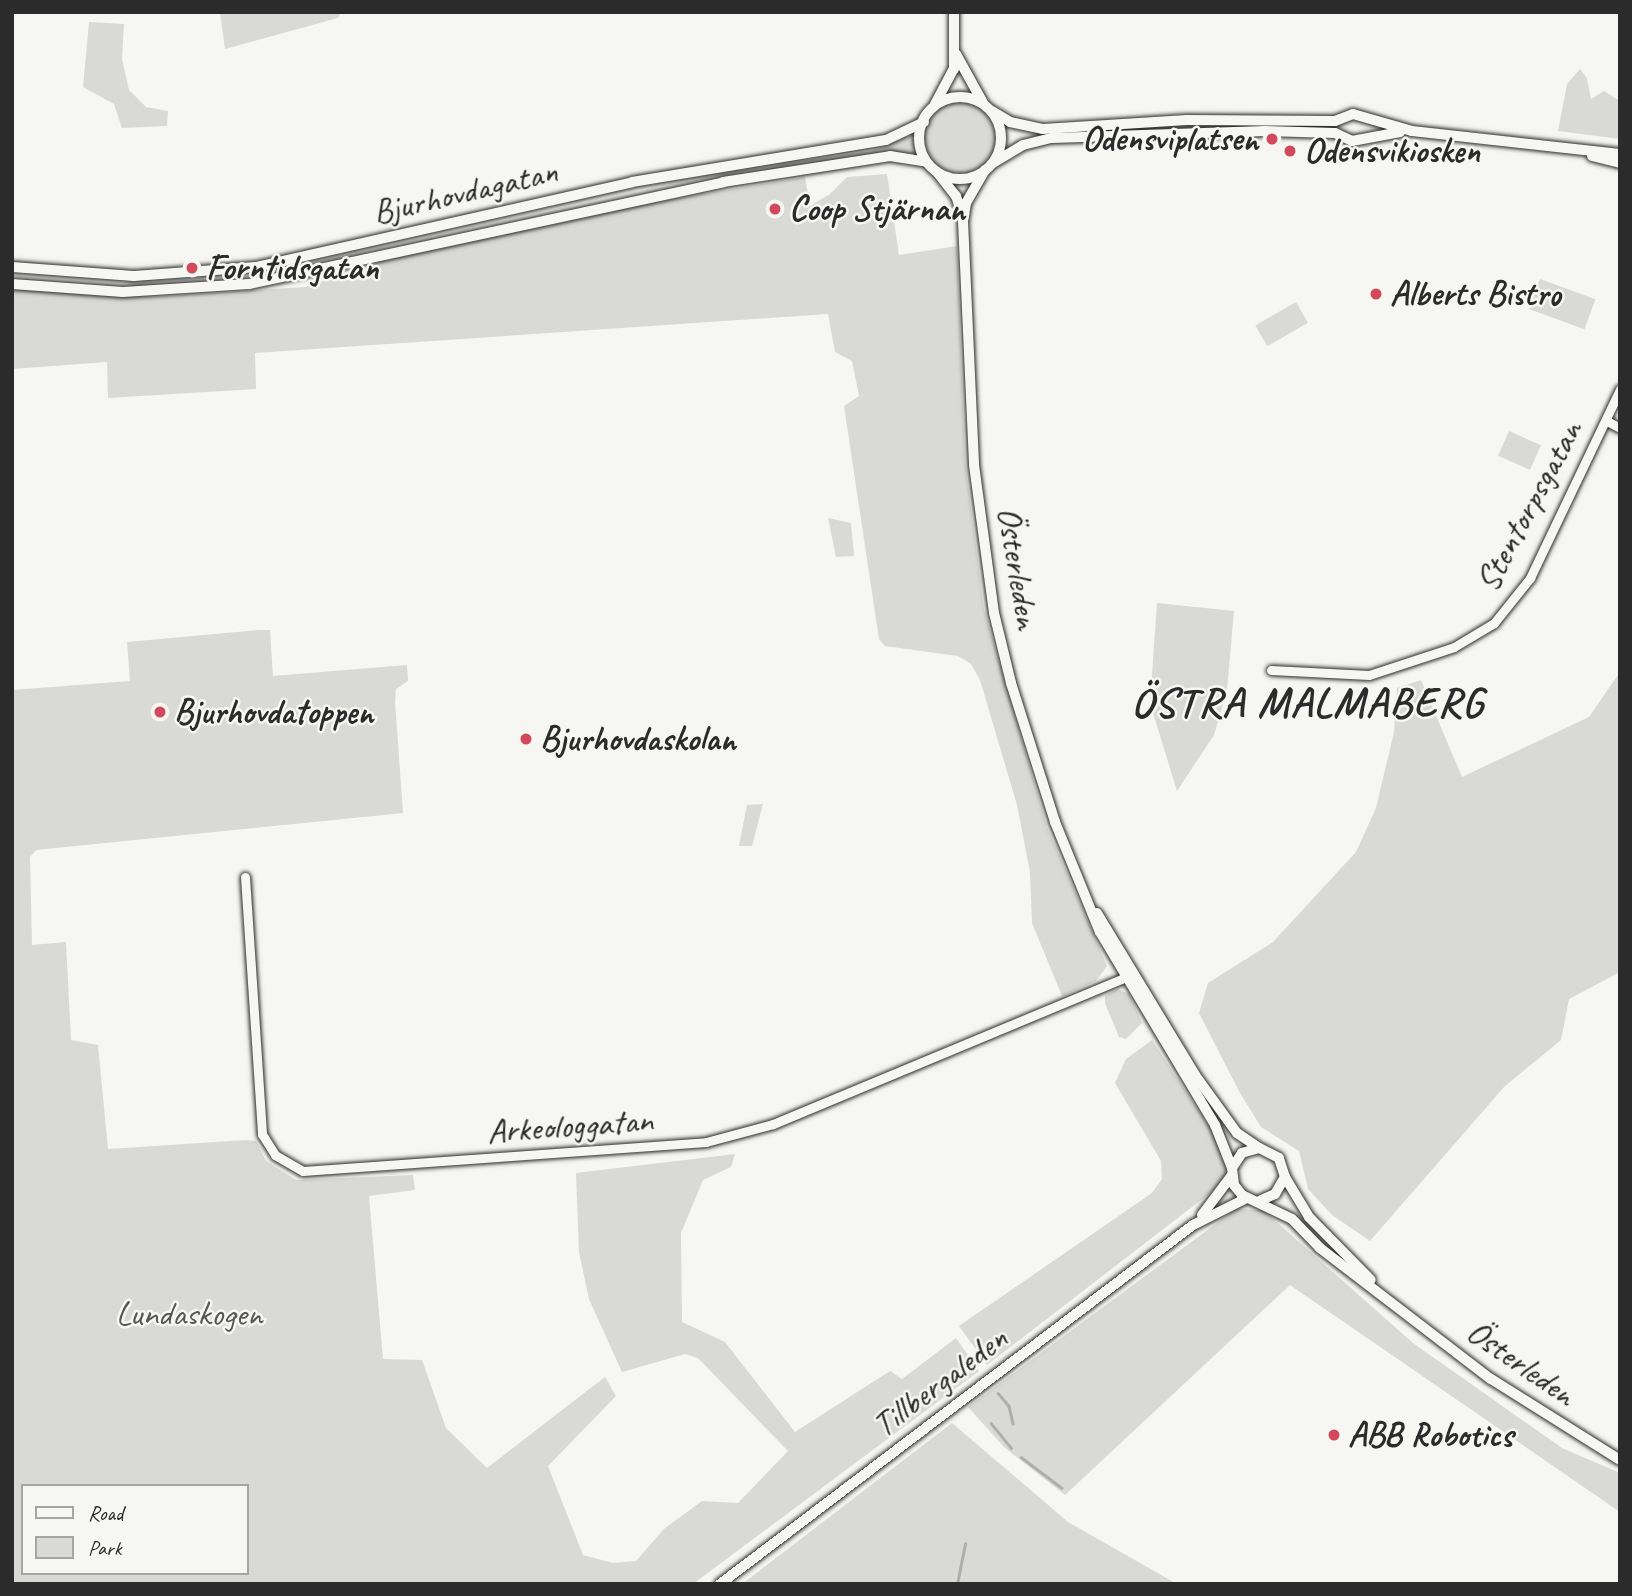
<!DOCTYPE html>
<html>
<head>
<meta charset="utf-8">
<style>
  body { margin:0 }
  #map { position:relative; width:1632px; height:1596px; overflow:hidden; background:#f6f6f2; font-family:Caveat,sans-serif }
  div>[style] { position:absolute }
  .green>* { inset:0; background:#d9d9d5; transform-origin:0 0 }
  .round { border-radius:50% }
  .stream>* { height:2.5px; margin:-1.25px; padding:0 1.25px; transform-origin:1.25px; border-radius:1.25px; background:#aeaeab }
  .roads { filter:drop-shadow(0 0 2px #2b2b2b) drop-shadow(0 0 2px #2b2b2b) }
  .minor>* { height:9px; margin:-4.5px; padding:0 4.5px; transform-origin:4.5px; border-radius:4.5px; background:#f6f6f2 }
  .major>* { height:10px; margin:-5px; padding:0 5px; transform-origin:5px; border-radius:5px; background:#f6f6f2 }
  .major>.ring { margin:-5px; padding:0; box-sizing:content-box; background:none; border:10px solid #f6f6f2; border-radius:50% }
  .dots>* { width:19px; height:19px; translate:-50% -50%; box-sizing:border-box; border:4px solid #f6f6f2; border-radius:50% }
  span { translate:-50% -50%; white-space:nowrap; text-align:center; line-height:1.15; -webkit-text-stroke:5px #f6f6f2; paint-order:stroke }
  .poi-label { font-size:35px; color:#2b2b2b; font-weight:700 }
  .right { translate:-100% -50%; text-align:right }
  .left { translate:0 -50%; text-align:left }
  .street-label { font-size:35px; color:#2b2b2b }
  .park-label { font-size:35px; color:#565656 }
  .district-label { font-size:42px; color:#2b2b2b; font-weight:700; letter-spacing:2px }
  .frame { position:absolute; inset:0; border:14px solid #2b2b2b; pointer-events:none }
  .legend { position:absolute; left:21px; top:1484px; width:228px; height:91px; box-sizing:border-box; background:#f6f6f2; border:2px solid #a5a5a2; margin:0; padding:9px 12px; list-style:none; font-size:21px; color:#2b2b2b }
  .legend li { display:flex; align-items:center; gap:14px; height:35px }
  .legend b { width:35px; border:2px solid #a5a5a2 }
</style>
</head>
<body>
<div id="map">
  <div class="green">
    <div style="clip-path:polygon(220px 12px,341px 12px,338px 18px,225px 49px)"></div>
    <div style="clip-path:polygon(89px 22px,124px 24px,122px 59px,129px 90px,146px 107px,168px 111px,167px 126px,122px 128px,114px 104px,83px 87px)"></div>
    <div style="clip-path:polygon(1580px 69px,1587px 78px,1591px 99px,1604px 91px,1620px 101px,1620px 139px,1558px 131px,1567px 84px)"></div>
    <div class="round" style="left:925px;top:103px;width:70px;height:70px"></div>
    <div style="clip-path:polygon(913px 135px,915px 153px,878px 154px,759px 172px,785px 163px,871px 151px)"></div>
    <div style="clip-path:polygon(887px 174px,899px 255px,957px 246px,965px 463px,984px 609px,1047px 827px,1107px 966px,1096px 981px,1062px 996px,1032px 923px,1030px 872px,1017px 805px,980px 680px,971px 664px,958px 656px,885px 646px,879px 639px,844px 406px,859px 396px,852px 361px,835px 352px,828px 314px,255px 353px,256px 389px,108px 398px,107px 362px,12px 369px,12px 287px,152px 297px,305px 287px,386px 260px,614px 209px,805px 177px,810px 206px,830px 194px,847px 177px)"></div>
    <div style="left:1540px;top:279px;width:59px;height:32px;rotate:20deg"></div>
    <div style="left:1296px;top:302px;width:24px;height:47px;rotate:60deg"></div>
    <div style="left:1509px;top:431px;width:35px;height:27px;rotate:24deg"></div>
    <div style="clip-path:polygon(828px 518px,851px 523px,854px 556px,836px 557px)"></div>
    <div style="clip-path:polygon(1157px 603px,1234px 611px,1227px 690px,1214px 735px,1177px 791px,1150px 703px)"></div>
    <div style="clip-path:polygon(evenodd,259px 630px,270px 630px,273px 676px,407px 665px,408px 681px,396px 689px,395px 701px,403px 813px,36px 850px,30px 857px,32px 945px,66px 942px,71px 1040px,98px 1045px,108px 1149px,246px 1140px,256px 1141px,266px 1161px,296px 1180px,413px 1175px,415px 1190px,369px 1196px,383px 1359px,422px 1360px,446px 1428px,487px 1468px,605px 1377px,616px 1396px,548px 1466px,583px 1555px,613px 1563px,636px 1561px,664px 1529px,702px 1501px,738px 1503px,788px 1451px,698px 1358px,685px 1354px,622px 1372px,589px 1299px,579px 1252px,576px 1173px,735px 1154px,731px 1167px,703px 1180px,681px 1233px,682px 1322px,725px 1342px,795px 1432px,890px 1371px,902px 1379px,956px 1338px,979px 1371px,693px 1584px,12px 1584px,12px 690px,130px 681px,127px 642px,259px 630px,23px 1486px,247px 1486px,247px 1573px,23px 1573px,23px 1486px)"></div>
    <div style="clip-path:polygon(1620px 672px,1620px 972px,1569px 999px,1561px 1040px,1504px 1087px,1370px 1241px,1332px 1215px,1308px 1189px,1299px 1151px,1261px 1127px,1240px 1093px,1199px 1013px,1208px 983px,1273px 942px,1356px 852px,1376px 808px,1394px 732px,1397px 688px,1421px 680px,1462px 777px,1589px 717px)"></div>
    <div style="clip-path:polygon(763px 804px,752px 846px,739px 846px,747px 805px)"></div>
    <div style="clip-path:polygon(1117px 989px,1129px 994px,1142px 1023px,1126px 1039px,1119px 1037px,1105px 1003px,1105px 996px)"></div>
    <div style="clip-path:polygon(1152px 1040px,1225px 1151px,1227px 1180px,987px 1365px,959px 1326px,1152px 1193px,1162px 1179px,1161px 1161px,1115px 1083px,1126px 1059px)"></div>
    <div style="clip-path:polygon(1236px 1209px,1263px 1210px,1413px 1343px,1562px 1448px,1620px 1473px,1620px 1512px,1290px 1285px,1065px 1495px,1005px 1448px,968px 1407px)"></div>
    <div style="clip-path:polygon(952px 1423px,1068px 1522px,1177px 1584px,742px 1584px)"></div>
  </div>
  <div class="stream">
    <div style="left:998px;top:1393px;width:17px;rotate:50deg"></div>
    <div style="left:1009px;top:1406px;width:18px;rotate:77deg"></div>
    <div style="left:991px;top:1423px;width:32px;rotate:51deg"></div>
    <div style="left:1021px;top:1457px;width:51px;rotate:37.1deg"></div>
    <div style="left:957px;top:1584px;width:41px;rotate:-78.7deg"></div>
  </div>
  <div class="roads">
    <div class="minor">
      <div style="left:1607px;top:421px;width:15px;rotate:28deg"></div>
      <div style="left:1271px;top:670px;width:98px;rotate:2.9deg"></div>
      <div style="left:1369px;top:675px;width:89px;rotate:-18.2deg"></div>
      <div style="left:1454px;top:647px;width:47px;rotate:-31deg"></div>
      <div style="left:1494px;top:623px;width:58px;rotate:-51.3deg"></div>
      <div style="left:1530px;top:578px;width:209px;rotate:-64.5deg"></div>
      <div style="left:245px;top:877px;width:258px;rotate:86.2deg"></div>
      <div style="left:262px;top:1134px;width:25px;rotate:58deg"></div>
      <div style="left:275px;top:1155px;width:32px;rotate:30deg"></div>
      <div style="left:303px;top:1171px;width:404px;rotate:-4.1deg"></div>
      <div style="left:706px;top:1142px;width:69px;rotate:-15deg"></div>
      <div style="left:773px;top:1124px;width:379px;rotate:-22.6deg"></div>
    </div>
    <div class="major">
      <div style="left:956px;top:54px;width:56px;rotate:61.1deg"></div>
      <div class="ring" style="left:919px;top:97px;width:72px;height:72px"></div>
      <div style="left:935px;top:104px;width:40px;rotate:-62deg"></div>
      <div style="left:954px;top:69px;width:57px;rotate:-90deg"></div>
      <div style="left:992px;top:111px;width:21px;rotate:31deg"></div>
      <div style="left:1010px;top:122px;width:34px;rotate:12deg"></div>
      <div style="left:1043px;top:129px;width:144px;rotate:-3.6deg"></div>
      <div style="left:1187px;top:120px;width:148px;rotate:0.4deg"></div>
      <div style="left:1335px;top:121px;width:19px;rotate:-21deg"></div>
      <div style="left:1353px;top:114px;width:61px;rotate:16.1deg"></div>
      <div style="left:1412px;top:131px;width:209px;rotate:6.3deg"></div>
      <div style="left:1592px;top:156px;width:29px;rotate:14deg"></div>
      <div style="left:993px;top:163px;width:35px;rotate:-31deg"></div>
      <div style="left:1023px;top:145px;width:30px;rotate:-14deg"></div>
      <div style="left:1052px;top:138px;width:213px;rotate:-1.9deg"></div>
      <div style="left:1265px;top:131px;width:70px;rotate:1.6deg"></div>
      <div style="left:1335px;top:133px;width:19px;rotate:25deg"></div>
      <div style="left:1352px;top:141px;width:49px;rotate:-10.6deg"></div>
      <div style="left:985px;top:170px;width:38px;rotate:120deg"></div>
      <div style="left:966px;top:203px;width:18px;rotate:99deg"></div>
      <div style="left:963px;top:221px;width:244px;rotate:87.4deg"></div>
      <div style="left:974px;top:465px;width:149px;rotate:82.3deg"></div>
      <div style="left:994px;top:613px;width:72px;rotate:76.3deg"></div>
      <div style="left:1011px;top:683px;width:146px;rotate:72.4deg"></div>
      <div style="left:1055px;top:822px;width:119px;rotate:67.8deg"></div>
      <div style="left:1100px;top:932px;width:225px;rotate:59.2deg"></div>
      <div style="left:1215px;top:1125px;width:46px;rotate:68.4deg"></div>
      <div style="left:937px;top:172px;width:31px;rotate:52deg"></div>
      <div style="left:956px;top:196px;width:20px;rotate:72deg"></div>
      <div style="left:12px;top:267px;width:122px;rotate:4.2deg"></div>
      <div style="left:134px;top:276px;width:122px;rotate:-4.2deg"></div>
      <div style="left:256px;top:267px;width:385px;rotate:-12.7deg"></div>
      <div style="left:632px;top:182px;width:257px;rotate:-9.4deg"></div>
      <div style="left:886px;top:140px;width:42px;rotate:-25.3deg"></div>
      <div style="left:12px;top:284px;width:111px;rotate:4.1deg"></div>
      <div style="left:123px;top:292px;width:126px;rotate:-3.6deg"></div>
      <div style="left:249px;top:284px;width:485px;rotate:-12.1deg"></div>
      <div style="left:723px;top:182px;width:169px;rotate:-8.8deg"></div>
      <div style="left:890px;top:156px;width:36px;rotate:9deg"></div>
      <div style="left:1097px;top:913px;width:189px;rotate:58.8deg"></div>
      <div style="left:1195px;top:1075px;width:72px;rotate:54.1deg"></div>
      <div style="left:1237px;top:1133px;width:27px;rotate:34deg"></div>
      <div style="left:1285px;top:1177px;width:47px;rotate:59deg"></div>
      <div style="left:1309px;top:1217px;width:88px;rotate:45.5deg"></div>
      <div style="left:1261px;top:1200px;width:15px;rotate:-23deg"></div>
      <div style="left:1275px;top:1194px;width:20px;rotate:-60deg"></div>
      <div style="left:1285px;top:1177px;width:20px;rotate:-108deg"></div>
      <div style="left:1279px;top:1158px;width:22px;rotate:-153deg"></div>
      <div style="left:1259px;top:1148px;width:18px;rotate:164deg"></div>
      <div style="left:1242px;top:1153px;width:18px;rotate:124deg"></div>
      <div style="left:1232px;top:1168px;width:17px;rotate:83deg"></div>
      <div style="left:1234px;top:1185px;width:13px;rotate:51deg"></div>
      <div style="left:1242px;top:1195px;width:55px;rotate:25.6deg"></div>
      <div style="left:1292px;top:1219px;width:40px;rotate:46deg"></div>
      <div style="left:1320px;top:1248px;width:215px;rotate:37.5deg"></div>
      <div style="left:1491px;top:1379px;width:152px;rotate:32.1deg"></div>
      <div style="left:1202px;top:1215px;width:50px;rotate:-53.1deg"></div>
      <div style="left:720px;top:1584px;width:594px;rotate:-37.2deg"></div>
      <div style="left:1193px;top:1225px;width:60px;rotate:-26.6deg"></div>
    </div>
  </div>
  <div class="dots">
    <div style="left:1272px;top:139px;background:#d1495b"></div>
    <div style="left:1290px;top:151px;background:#d1495b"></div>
    <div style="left:775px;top:209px;background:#d1495b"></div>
    <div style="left:192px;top:268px;background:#d1495b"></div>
    <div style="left:1376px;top:294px;background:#d1495b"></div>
    <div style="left:160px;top:712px;background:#d1495b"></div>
    <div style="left:526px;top:739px;background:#d1495b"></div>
    <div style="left:1334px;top:1435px;background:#d1495b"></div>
  </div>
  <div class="poi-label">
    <span class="right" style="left:1258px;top:139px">Odensviplatsen</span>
    <span class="left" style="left:1304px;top:151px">Odensvikiosken</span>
    <span class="left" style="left:789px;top:209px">Coop Stjärnan</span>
    <span class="left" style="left:206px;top:268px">Forntidsgatan</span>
    <span class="left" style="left:1390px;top:294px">Alberts Bistro</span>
    <span class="left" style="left:174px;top:712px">Bjurhovdatoppen</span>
    <span class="left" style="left:540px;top:739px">Bjurhovdaskolan</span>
    <span class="left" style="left:1348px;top:1435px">ABB Robotics</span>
  </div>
  <div class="street-label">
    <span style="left:465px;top:192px;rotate:-13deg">Bjurhovdagatan</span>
    <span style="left:1529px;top:506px;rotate:-62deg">Stentorpsgatan</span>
    <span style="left:1018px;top:568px;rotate:81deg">Österleden</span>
    <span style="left:570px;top:1126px;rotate:-4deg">Arkeologgatan</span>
    <span style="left:1521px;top:1363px;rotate:35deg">Österleden</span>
    <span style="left:940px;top:1382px;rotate:-37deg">Tillbergaleden</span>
  </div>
  <div class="park-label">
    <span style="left:189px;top:1314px">Lundaskogen</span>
  </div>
  <div class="district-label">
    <span style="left:1308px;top:703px">ÖSTRA MALMABERG</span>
  </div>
  <div class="frame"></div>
  <ul class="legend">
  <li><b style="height:9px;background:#f6f6f2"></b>Road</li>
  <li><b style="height:19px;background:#d9d9d5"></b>Park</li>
  </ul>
</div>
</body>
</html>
